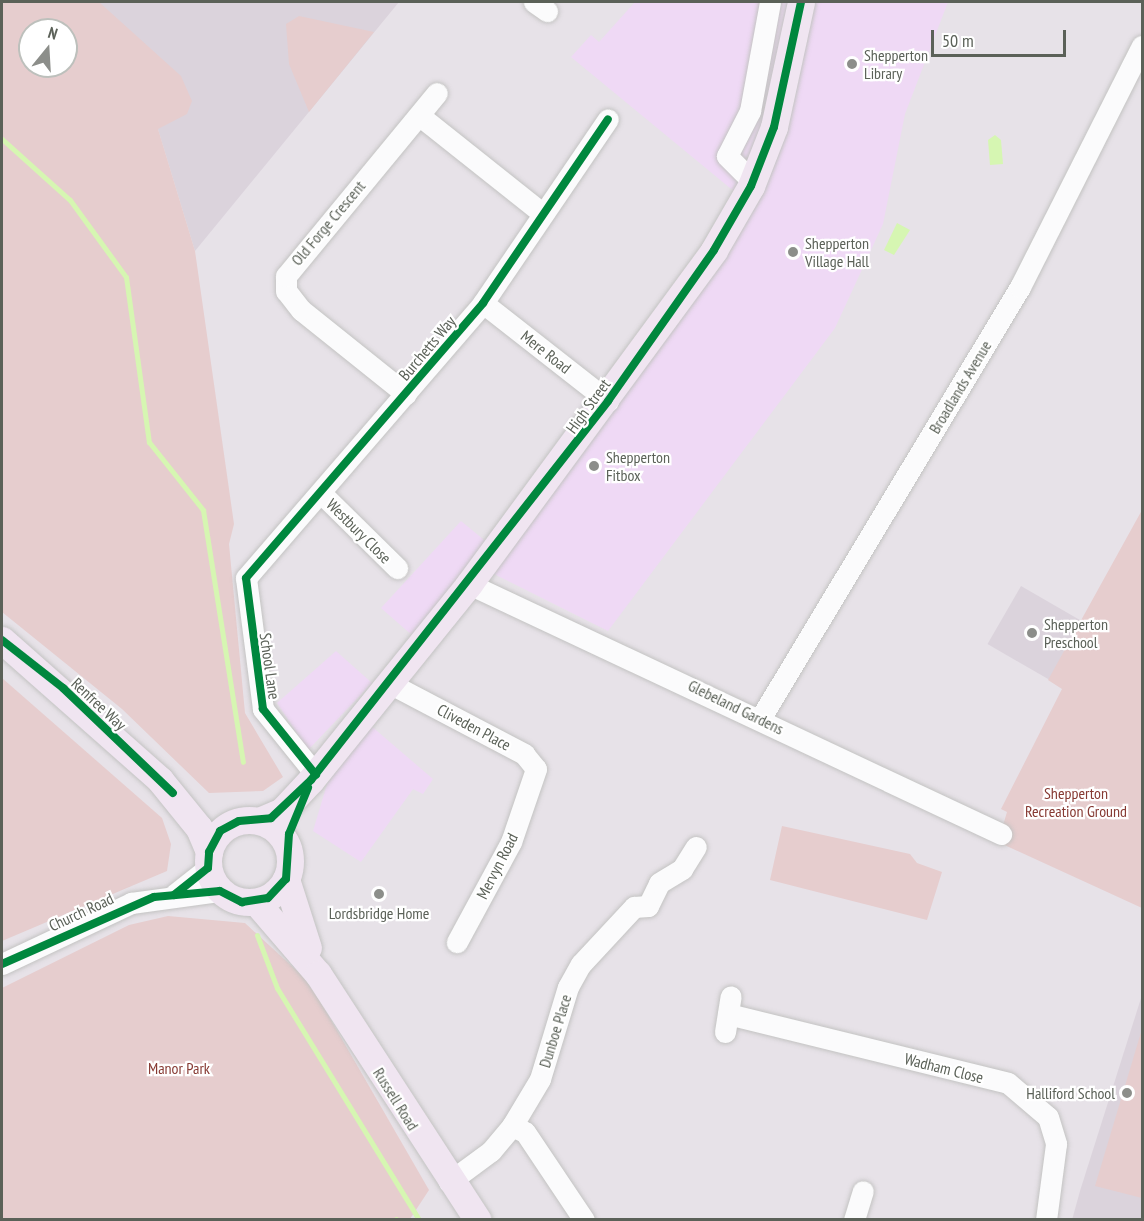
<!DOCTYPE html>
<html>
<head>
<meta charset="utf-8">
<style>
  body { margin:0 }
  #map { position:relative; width:1144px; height:1221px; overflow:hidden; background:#e7e2e8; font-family:"PT Sans Narrow",sans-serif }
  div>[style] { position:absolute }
  .commercial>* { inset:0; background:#efd9f5 }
  .education>* { inset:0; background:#dbd3dc; transform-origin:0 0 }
  .green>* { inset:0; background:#e6cdce }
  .water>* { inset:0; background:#d6f6b2 }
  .stream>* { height:5px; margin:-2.5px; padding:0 2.5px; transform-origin:2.5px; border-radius:2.5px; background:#d6f6b2 }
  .roads { filter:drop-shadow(0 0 2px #c3c3c2) drop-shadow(0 0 2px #c3c3c2) }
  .minor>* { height:21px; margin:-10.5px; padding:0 10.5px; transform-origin:10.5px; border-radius:10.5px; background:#fbfbfc }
  .major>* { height:27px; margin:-13.5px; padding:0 13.5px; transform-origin:13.5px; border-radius:13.5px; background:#f0e5f1 }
  .major>.ring { margin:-13.5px; padding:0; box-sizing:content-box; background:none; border:27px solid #f0e5f1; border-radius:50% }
  .cycleway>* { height:8px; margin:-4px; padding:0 4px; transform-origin:4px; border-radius:4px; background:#00873e }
  .dots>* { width:16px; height:16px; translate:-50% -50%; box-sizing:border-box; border:3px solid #fff; border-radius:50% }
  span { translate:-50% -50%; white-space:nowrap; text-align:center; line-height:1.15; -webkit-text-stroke:4.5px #fff; paint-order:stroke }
  .poi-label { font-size:16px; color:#5b6158 }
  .left { translate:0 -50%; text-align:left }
  .right { translate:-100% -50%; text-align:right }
  .street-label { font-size:16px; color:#5b6158 }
  .park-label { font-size:16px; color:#863932 }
  .frame { position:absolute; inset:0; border:3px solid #5b6158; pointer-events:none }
  .north { position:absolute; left:18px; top:18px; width:60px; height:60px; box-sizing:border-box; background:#fff; border:2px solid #bdc0bc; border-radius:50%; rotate:18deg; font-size:16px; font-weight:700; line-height:24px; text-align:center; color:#5b6158 }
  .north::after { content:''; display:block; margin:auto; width:21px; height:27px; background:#8c8e8a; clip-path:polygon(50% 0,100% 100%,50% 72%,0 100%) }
  .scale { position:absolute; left:931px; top:30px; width:135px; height:27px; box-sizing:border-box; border:3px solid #5b6158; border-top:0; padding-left:8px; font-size:18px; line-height:21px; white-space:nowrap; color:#5b6158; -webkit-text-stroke:4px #fff; paint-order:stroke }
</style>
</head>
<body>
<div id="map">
  <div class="commercial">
    <div style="clip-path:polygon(635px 2px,948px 2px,905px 114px,883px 224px,835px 328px,608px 631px,478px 566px,413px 636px,381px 608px,461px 521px,495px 549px,747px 202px,571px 57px,591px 35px,599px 42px)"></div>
    <div style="clip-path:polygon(336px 651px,372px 683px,308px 750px,277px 703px)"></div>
    <div style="clip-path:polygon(370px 725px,433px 779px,423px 794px,413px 789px,361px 862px,313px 831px,327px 784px)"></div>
  </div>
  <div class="education">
    <div style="clip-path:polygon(99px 2px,399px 2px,195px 251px,147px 93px)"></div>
    <div style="left:1021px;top:586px;width:72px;height:67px;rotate:30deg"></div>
    <div style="clip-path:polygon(1142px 995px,1142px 1219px,1072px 1220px,1080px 1191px)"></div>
  </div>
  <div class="green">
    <div style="clip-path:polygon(evenodd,2px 2px,99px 2px,181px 76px,192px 101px,187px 114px,158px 129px,195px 251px,234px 524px,229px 544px,245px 713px,283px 777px,263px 791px,209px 793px,122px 709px,2px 612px,2px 2px,30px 30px,66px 30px,66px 66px,30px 66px,30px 30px)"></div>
    <div style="clip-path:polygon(299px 16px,374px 32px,309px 112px,289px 64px,286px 24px)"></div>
    <div style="clip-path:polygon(1142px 510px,1142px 908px,998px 842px,1007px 812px,1001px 809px,1062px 689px,1048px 680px)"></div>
    <div style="clip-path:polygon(2px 678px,162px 818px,171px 844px,167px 871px,2px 941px)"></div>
    <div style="clip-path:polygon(782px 826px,910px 854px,917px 863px,942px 872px,927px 920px,770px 880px)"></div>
    <div style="clip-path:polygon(168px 916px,245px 923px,309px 982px,429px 1190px,410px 1219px,2px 1219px,2px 988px,129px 925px)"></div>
    <div style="clip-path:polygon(1142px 1029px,1142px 1198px,1095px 1186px)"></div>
  </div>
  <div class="water">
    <div style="clip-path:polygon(995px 135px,1001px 140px,1003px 164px,990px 165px,988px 140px)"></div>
    <div style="clip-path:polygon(897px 223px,910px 230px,894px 255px,884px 250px)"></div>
  </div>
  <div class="stream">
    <div style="left:2px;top:139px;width:91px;rotate:41.9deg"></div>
    <div style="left:70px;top:200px;width:95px;rotate:54deg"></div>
    <div style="left:126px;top:277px;width:167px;rotate:82.1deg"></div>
    <div style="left:149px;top:442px;width:87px;rotate:51.5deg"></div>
    <div style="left:203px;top:510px;width:255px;rotate:81deg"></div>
    <div style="left:257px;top:935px;width:57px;rotate:69.3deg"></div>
    <div style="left:277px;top:988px;width:272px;rotate:58.5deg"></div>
    <div style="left:396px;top:1220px;width:1px;rotate:-90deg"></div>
  </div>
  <div class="roads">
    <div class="minor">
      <div style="left:534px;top:2px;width:16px;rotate:35deg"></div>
      <div style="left:420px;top:116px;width:156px;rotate:38.5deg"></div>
      <div style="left:753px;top:182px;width:37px;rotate:-135deg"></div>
      <div style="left:727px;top:156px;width:51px;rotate:-62.9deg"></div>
      <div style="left:750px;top:111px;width:111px;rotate:-79.6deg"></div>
      <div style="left:483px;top:303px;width:159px;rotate:38.1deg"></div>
      <div style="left:406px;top:394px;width:134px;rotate:-141.3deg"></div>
      <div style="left:301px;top:310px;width:24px;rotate:-128deg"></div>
      <div style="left:286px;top:291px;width:15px;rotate:-90deg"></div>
      <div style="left:286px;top:276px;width:237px;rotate:-50.5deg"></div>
      <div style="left:321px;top:493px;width:107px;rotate:44.6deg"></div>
      <div style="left:469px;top:584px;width:588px;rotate:25.17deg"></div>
      <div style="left:389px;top:683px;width:153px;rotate:27.7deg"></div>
      <div style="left:524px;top:754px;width:19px;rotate:51deg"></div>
      <div style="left:536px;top:769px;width:77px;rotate:108.9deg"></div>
      <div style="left:511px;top:842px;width:114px;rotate:118.4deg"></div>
      <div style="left:760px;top:719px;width:504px;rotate:-58.96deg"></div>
      <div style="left:1020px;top:287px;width:270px;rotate:-63.2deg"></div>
      <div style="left:316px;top:775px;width:85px;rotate:-128.8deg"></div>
      <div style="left:263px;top:709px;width:132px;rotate:-97.4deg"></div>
      <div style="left:246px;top:578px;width:363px;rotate:-49.2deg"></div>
      <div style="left:483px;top:303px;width:222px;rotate:-55.8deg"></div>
      <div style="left:175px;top:894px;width:42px;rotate:-38.2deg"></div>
      <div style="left:2px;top:964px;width:143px;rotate:-25.3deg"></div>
      <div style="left:131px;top:903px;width:90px;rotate:-7.7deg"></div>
      <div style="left:728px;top:1014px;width:288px;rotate:13.8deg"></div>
      <div style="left:1008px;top:1083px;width:52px;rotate:40.4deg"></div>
      <div style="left:1048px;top:1117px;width:28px;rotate:73deg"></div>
      <div style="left:1056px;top:1144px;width:77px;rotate:97.5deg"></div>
      <div style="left:725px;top:1032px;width:36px;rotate:-81deg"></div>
      <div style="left:512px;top:1126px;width:14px;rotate:25deg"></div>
      <div style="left:525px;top:1132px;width:106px;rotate:56.2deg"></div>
      <div style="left:449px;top:1182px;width:52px;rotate:-36.4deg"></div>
      <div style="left:491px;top:1151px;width:33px;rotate:-50deg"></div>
      <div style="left:512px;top:1126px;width:55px;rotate:-59.2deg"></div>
      <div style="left:540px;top:1079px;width:96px;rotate:-73.1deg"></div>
      <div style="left:568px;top:987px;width:26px;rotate:-61deg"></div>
      <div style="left:581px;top:964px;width:78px;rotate:-47.1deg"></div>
      <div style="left:634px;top:907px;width:14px;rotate:-4deg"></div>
      <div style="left:648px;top:906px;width:25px;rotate:-64deg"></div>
      <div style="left:659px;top:883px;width:27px;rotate:-31deg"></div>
      <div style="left:682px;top:869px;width:26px;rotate:-58deg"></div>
      <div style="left:854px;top:1220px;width:30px;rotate:-73deg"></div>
    </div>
    <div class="major">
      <div style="left:2px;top:640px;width:211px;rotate:41.5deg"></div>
      <div style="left:160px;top:780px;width:62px;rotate:50.9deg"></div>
      <div style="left:199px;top:828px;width:26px;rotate:67deg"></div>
      <div class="ring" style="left:208px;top:820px;width:55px;height:55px"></div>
      <div style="left:259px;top:821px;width:25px;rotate:-23deg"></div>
      <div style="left:282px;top:811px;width:42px;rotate:-46.9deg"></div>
      <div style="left:311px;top:780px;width:252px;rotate:-51.1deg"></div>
      <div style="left:469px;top:584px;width:414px;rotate:-53.7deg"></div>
      <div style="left:714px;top:250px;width:74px;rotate:-60deg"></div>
      <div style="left:751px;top:186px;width:63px;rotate:-68.7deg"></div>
      <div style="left:774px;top:127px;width:128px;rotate:-77.8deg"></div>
      <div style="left:286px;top:879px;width:72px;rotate:72.3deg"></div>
      <div style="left:256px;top:902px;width:95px;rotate:49.3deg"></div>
      <div style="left:318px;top:974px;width:293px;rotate:57deg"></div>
    </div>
  </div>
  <div class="cycleway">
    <div style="left:2px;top:640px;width:78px;rotate:38.2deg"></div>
    <div style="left:63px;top:688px;width:152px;rotate:43.7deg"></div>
    <div style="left:316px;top:775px;width:85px;rotate:-128.8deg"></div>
    <div style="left:263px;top:709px;width:132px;rotate:-97.4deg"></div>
    <div style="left:246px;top:578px;width:363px;rotate:-49.2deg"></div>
    <div style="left:483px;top:303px;width:222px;rotate:-55.8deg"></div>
    <div style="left:174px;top:895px;width:43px;rotate:-38.5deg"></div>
    <div style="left:208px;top:868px;width:16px;rotate:-86deg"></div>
    <div style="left:209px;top:852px;width:24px;rotate:-62deg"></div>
    <div style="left:220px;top:831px;width:21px;rotate:-28deg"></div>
    <div style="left:239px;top:821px;width:32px;rotate:-5deg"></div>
    <div style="left:271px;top:818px;width:55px;rotate:-43.5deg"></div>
    <div style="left:311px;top:780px;width:482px;rotate:-51.9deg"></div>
    <div style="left:608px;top:401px;width:184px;rotate:-54.9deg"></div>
    <div style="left:714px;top:250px;width:74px;rotate:-60deg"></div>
    <div style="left:751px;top:186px;width:63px;rotate:-68.7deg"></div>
    <div style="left:774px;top:127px;width:128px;rotate:-77.8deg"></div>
    <div style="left:2px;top:964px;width:166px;rotate:-23.8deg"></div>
    <div style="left:154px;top:897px;width:66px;rotate:-5.2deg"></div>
    <div style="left:220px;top:891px;width:25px;rotate:27deg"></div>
    <div style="left:242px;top:902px;width:26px;rotate:-9deg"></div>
    <div style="left:268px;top:898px;width:26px;rotate:-47deg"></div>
    <div style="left:286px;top:879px;width:45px;rotate:-86.2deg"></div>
    <div style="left:289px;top:834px;width:50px;rotate:-67.6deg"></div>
  </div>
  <div class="dots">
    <div style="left:852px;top:64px;background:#8c8e8a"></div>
    <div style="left:793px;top:252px;background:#8c8e8a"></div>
    <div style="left:594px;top:466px;background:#8c8e8a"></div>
    <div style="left:1032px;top:633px;background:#8c8e8a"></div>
    <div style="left:379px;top:894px;background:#8c8e8a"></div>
    <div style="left:1127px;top:1093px;background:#8c8e8a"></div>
  </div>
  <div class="poi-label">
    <span class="left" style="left:864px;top:64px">Shepperton<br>Library</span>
    <span class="left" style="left:805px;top:252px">Shepperton<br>Village Hall</span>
    <span class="left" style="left:606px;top:466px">Shepperton<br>Fitbox</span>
    <span class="left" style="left:1044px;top:633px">Shepperton<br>Preschool</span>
    <span style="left:379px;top:913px">Lordsbridge Home</span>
    <span class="right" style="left:1115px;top:1093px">Halliford School</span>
  </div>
  <div class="street-label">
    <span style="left:328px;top:223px;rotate:-50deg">Old Forge Crescent</span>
    <span style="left:427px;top:348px;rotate:-50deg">Burchetts Way</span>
    <span style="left:546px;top:352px;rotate:38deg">Mere Road</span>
    <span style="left:960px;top:387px;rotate:-59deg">Broadlands Avenue</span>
    <span style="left:588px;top:406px;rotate:-54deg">High Street</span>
    <span style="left:359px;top:531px;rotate:45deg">Westbury Close</span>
    <span style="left:270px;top:666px;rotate:82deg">School Lane</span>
    <span style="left:99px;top:704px;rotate:43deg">Renfree Way</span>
    <span style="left:736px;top:707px;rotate:26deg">Glebeland Gardens</span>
    <span style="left:474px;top:727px;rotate:28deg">Cliveden Place</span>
    <span style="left:497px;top:866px;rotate:-63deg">Mervyn Road</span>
    <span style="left:81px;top:912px;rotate:-25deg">Church Road</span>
    <span style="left:555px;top:1031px;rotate:-73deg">Dunboe Place</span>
    <span style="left:944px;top:1068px;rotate:14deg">Wadham Close</span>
    <span style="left:396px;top:1099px;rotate:58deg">Russell Road</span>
  </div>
  <div class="park-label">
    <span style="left:1076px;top:802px">Shepperton<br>Recreation Ground</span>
    <span style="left:179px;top:1068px">Manor Park</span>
  </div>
  <div class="frame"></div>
  <div class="north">N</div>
  <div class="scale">50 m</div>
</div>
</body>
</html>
